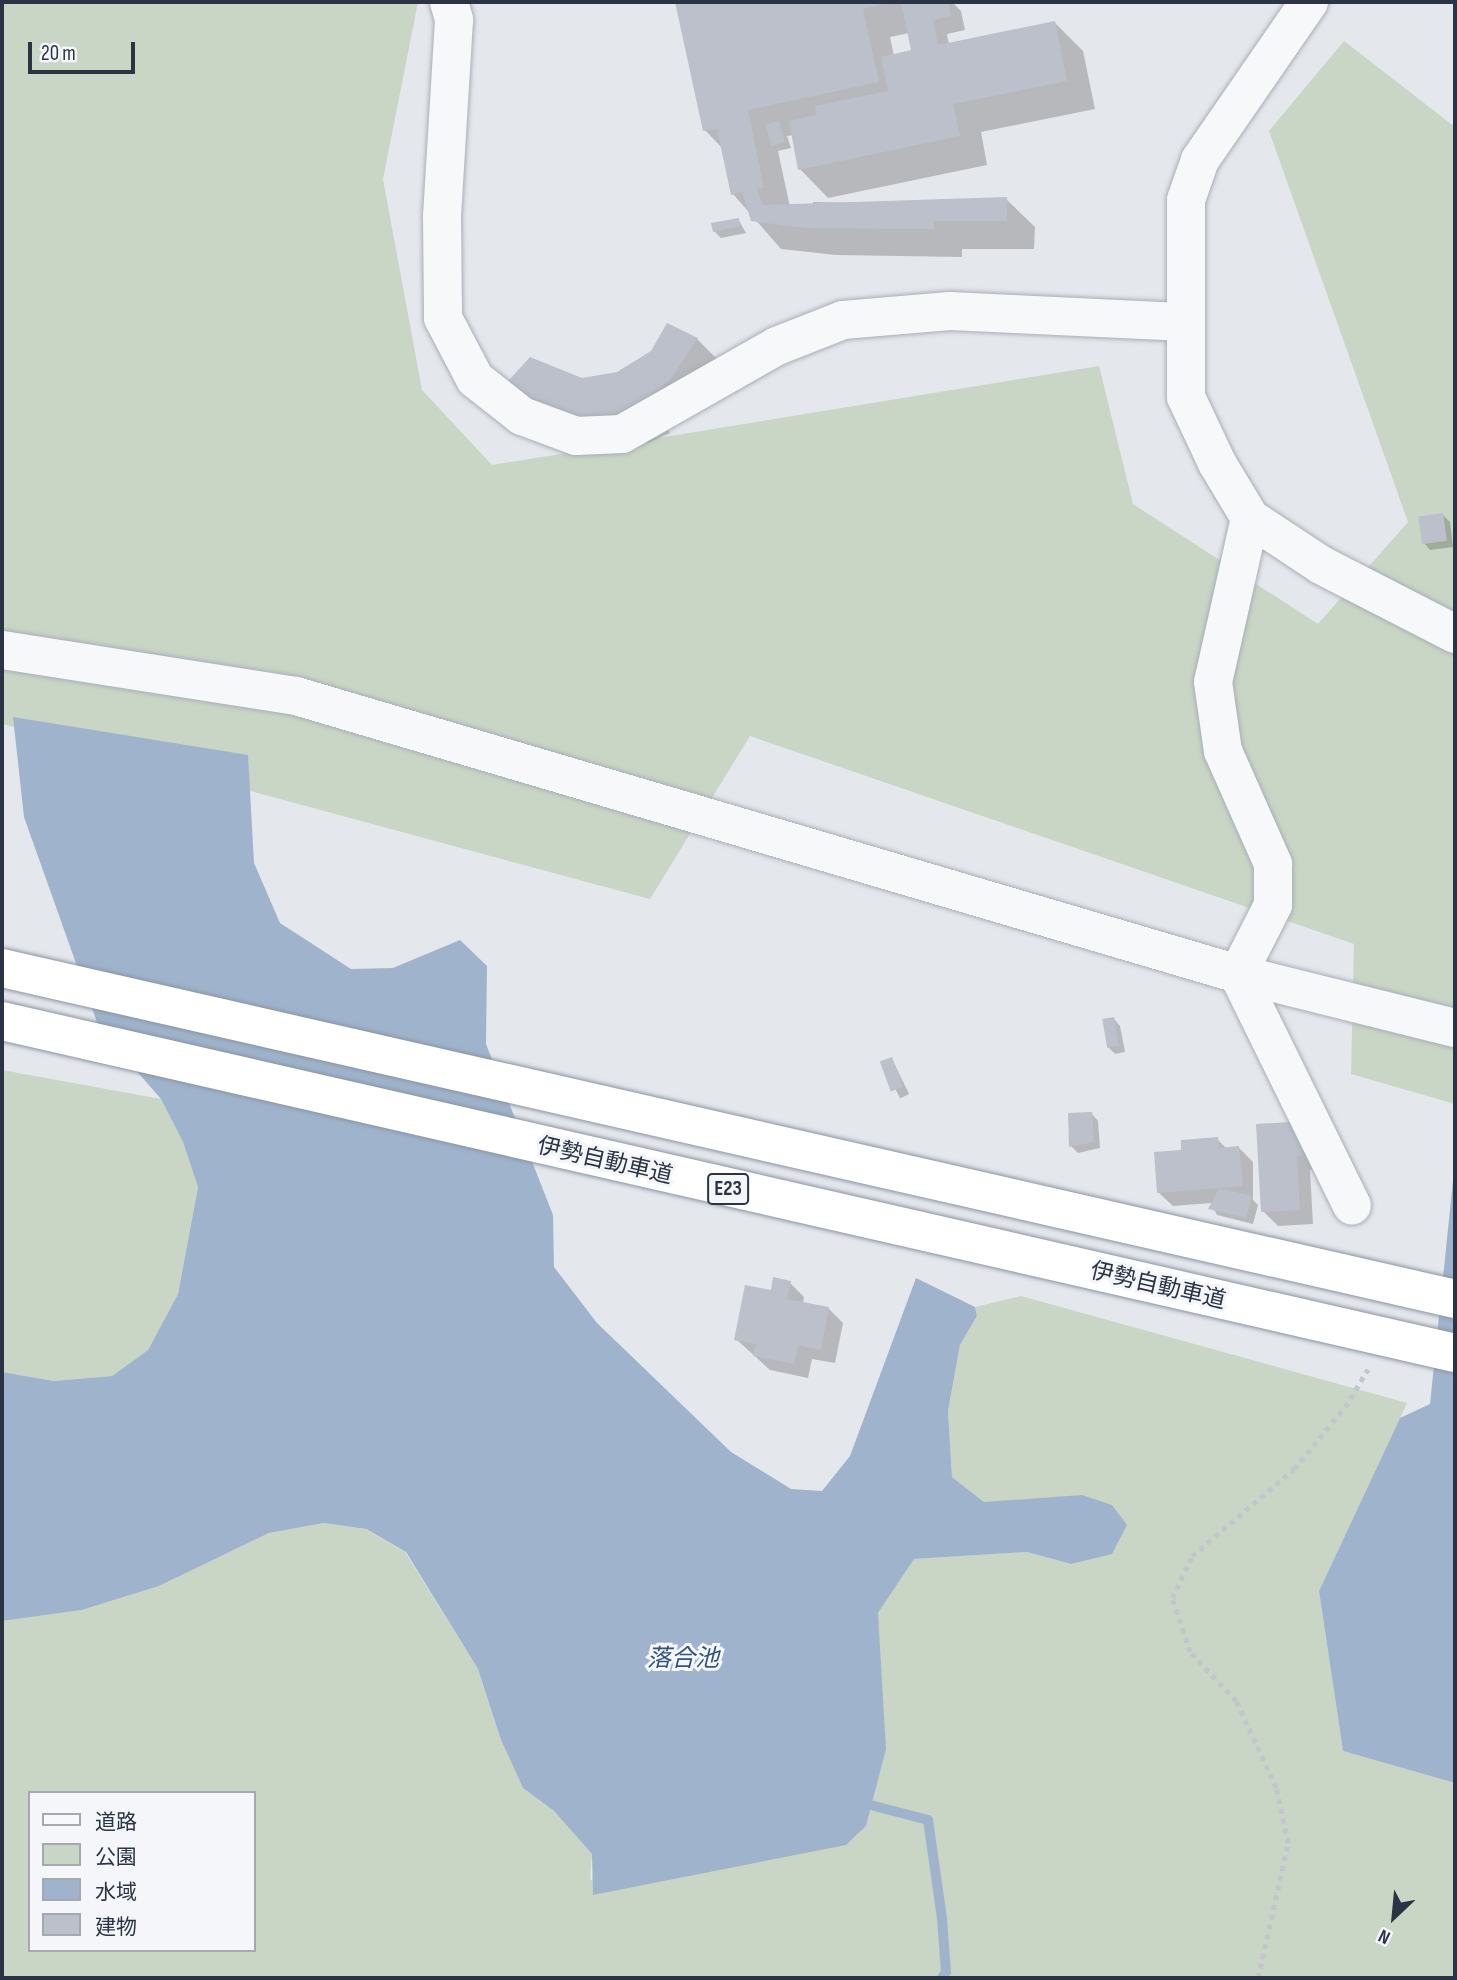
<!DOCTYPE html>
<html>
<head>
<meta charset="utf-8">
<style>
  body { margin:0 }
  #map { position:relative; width:1457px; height:1980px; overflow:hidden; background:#e4e7ec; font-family:"Sofia Sans Condensed","Noto Sans JP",sans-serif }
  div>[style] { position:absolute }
  .green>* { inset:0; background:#c9d6c5 }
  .water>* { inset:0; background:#9fb4cc }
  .shadow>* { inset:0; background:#0003; transform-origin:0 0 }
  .stream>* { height:10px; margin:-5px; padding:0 5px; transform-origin:5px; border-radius:5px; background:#9fb4cc }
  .building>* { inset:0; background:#bbc0ca; transform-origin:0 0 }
  .path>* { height:4.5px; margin-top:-2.25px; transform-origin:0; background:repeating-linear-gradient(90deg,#c2c5cb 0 5px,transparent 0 10px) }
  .roads { filter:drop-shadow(0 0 2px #a9aeb7) drop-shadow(0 0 2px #a9aeb7) }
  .minor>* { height:38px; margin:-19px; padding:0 19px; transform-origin:19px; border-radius:19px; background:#f7f8fa }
  .bridges { filter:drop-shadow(0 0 2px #8b94a3) drop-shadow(0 0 2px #8b94a3) }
  .highway-bridge>* { height:38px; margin:-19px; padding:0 19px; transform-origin:19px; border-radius:19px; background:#fff }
  span { translate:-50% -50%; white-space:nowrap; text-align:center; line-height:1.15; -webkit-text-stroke:6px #f4f6f9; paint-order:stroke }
  .shield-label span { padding:2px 5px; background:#f4f6f9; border:2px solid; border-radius:5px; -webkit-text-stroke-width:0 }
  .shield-label { font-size:21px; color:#2b3445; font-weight:700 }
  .street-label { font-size:23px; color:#2b3445 }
  .water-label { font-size:24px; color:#34527a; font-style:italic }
  .frame { position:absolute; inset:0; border:4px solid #2b3445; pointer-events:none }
  .legend { position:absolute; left:28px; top:1791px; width:228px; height:161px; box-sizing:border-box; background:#f4f6f9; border:2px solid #a4a8b1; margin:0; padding:9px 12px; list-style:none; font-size:21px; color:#2b3445 }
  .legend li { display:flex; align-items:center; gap:14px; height:35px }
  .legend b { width:35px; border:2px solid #a4a8b1 }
  .north { position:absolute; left:1359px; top:1882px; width:70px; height:70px; -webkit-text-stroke:5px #f4f6f9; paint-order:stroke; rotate:206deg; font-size:19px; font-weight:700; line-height:28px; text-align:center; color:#2b3445 }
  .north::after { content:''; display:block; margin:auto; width:24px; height:32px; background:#2b3445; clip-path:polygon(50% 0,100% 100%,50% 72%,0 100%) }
  .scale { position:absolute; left:28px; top:42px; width:107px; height:32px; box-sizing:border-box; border:4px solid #2b3445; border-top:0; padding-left:9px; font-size:21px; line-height:24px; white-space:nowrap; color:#2b3445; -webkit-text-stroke:5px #f4f6f9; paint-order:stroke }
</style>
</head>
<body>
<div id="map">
  <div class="green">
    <div style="clip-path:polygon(2px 2px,418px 2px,383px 179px,422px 390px,492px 465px,1099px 366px,1133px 504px,1318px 624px,1408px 522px,1269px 131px,1344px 41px,1455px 127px,1455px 1104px,1351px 1074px,1354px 944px,750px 736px,650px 899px,2px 724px)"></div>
    <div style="clip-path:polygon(2px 1070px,161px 1099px,183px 1142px,198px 1187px,178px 1294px,148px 1350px,112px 1376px,54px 1381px,2px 1372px)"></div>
    <div style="clip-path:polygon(evenodd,1021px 1296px,1407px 1403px,1319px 1591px,1343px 1751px,1455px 1783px,1455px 1978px,2px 1978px,2px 1621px,82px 1610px,159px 1586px,269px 1533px,324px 1523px,365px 1529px,405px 1552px,478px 1669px,501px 1740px,523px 1788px,554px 1811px,592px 1854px,590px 1880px,866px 1826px,873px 1798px,878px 1613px,914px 1559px,1027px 1552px,1071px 1564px,1029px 1500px,984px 1502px,952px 1477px,948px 1411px,960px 1345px,977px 1316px,975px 1307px,1021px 1296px,30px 1793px,254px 1793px,254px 1950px,30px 1950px,30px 1793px)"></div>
  </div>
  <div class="water">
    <div style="clip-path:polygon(13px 717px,248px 755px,254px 863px,280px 923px,351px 969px,393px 968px,460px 940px,487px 966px,486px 1044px,553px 1215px,554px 1267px,597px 1323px,731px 1452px,791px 1489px,822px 1491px,850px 1456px,916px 1278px,975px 1307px,977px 1316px,960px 1345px,948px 1411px,952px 1477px,984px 1502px,1082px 1495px,1112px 1505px,1127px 1525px,1112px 1554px,1071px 1564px,1027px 1552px,914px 1559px,878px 1613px,886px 1749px,866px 1826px,846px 1845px,593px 1895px,592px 1854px,554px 1811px,523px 1788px,501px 1740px,478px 1669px,406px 1552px,366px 1529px,324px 1523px,269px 1533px,159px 1586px,82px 1610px,2px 1621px,2px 1372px,54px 1381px,112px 1376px,148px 1350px,178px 1294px,198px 1187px,183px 1142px,161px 1099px,99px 1028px,24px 817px)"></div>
    <div style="clip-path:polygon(1455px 1161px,1455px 1783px,1343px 1751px,1319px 1591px,1400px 1418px,1430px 1404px)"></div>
  </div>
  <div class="shadow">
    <div style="clip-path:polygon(evenodd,677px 2px,952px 2px,961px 11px,965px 30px,947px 34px,949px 45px,1055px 23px,1083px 51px,1095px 109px,981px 132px,987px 165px,828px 198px,800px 169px,793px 135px,787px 136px,791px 148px,778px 151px,790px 207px,813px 207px,813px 202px,941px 204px,941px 199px,1006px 199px,1035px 227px,1034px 249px,962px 249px,962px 257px,836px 255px,781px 249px,733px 194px,723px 149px,705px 130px,677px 2px,909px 33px,915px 52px,894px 56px,890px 37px,909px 33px)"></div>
    <div style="clip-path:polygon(738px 219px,746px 233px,721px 238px,714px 231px)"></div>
    <div style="clip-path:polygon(697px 339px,719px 361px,664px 422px,670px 433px,648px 443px,599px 447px,565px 376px,599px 380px)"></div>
    <div style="clip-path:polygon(1443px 515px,1450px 522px,1453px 547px,1430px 550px,1424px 543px)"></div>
    <div style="clip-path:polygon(1114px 1019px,1120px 1026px,1125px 1052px,1115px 1054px,1108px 1047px)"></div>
    <div style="left:892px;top:1059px;width:39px;height:10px;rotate:64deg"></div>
    <div style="clip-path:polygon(1092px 1114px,1098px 1121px,1100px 1148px,1078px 1153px,1071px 1146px)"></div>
    <div style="clip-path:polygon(1306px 1123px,1322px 1169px,1310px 1170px,1313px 1224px,1278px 1226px,1263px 1211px)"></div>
    <div style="clip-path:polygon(1217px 1139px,1227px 1149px,1239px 1148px,1253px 1162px,1253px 1200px,1258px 1205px,1253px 1224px,1217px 1215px,1211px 1203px,1173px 1206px,1158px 1192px,1183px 1152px)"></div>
    <div style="clip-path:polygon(790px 1283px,804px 1297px,803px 1303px,828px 1308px,843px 1323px,835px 1363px,812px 1359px,808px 1378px,770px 1370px,736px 1339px,773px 1292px)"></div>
  </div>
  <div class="stream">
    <div style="left:867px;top:1804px;width:63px;rotate:14.7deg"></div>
    <div style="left:928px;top:1820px;width:99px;rotate:81.9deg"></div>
    <div style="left:942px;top:1918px;width:54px;rotate:85.8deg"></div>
    <div style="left:946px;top:1972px;width:7px;rotate:124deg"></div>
  </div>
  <div class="building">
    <div style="clip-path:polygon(675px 2px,891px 2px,863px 9px,879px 82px,748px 110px,764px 188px,757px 189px,763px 205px,1007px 197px,1007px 221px,934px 221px,934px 229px,807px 228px,751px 221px,742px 192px,731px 195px,717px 129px,703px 131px)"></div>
    <div style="clip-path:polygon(901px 2px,948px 2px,951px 16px,933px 20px,938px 45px,1055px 21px,1067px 81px,953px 104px,960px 136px,798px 170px,789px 121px,816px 115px,815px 106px,888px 91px,881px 57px,911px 50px)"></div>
    <div style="left:779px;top:121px;width:22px;height:14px;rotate:74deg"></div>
    <div style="clip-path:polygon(739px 218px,740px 226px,713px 232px,711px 223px)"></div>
    <div style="clip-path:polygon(667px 323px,698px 338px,670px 380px,643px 400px,650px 411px,592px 427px,502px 388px,530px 357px,582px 378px,617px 372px,651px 351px)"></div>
    <div style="left:1443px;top:513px;width:28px;height:25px;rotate:82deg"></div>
    <div style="left:1114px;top:1017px;width:29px;height:12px;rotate:80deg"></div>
    <div style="left:892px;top:1057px;width:32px;height:13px;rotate:70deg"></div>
    <div style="clip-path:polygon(1092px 1112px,1094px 1142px,1069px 1147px,1068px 1113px)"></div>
    <div style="clip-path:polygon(1306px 1121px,1308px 1155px,1297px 1156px,1300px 1210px,1261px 1212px,1256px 1124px)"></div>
    <div style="clip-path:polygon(1218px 1137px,1219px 1148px,1239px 1146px,1243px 1186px,1157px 1193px,1154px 1152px,1181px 1150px,1181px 1140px)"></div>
    <div style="clip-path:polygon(1219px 1188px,1252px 1196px,1246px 1218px,1208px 1209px)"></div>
    <div style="clip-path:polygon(773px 1277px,791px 1281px,787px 1299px,829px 1307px,821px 1350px,798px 1345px,794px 1364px,753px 1356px,756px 1344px,734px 1340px,745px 1285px,771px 1290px)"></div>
  </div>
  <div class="path">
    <div style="left:1258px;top:1978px;width:138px;rotate:-77.5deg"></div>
    <div style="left:1288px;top:1843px;width:56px;rotate:-102.3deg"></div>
    <div style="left:1276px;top:1788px;width:96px;rotate:-114.7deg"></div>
    <div style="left:1236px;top:1701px;width:67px;rotate:-133.2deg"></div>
    <div style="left:1190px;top:1652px;width:57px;rotate:-108.4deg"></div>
    <div style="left:1172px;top:1598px;width:47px;rotate:-64.5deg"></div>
    <div style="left:1192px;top:1556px;width:134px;rotate:-40.5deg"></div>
    <div style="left:1294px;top:1469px;width:80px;rotate:-50.6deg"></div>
    <div style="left:1345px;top:1407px;width:44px;rotate:-58.8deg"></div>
  </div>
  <div class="roads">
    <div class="minor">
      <div style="left:449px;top:2px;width:19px;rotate:74deg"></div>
      <div style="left:454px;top:20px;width:196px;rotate:93.5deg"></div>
      <div style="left:442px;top:216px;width:102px;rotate:89.4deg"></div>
      <div style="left:443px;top:318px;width:69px;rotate:62.3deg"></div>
      <div style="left:475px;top:379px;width:60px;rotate:38.2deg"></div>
      <div style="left:522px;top:416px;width:58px;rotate:20.3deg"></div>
      <div style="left:576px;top:436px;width:46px;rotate:-2.5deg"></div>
      <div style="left:622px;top:434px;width:178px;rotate:-29.6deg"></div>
      <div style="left:777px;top:346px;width:71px;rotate:-21.5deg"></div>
      <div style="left:843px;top:320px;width:107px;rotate:-4.8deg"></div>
      <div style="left:950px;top:311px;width:236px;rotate:2.7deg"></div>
      <div style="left:1309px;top:2px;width:192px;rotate:124.6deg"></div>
      <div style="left:1200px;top:160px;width:42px;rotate:109.3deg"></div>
      <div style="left:1186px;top:200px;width:197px;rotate:90deg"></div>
      <div style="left:1186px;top:397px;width:73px;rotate:64.8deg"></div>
      <div style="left:1217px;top:463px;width:64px;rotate:59deg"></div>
      <div style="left:1250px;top:518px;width:85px;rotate:33.5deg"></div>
      <div style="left:1321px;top:565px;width:151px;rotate:27.2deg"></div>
      <div style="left:1250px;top:518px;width:168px;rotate:102.7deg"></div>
      <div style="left:1213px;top:682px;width:70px;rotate:81.8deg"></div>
      <div style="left:1223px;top:751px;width:124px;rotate:66.1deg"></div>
      <div style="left:1273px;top:864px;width:41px;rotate:90deg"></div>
      <div style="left:1273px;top:905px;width:77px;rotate:116.9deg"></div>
      <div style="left:1238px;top:974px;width:258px;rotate:63.8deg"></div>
      <div style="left:2px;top:650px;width:298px;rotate:8.9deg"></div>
      <div style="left:296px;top:696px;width:982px;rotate:16.44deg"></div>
      <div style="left:1238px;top:974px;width:224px;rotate:14deg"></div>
    </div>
  </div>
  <div class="bridges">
    <div class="highway-bridge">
      <div style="left:2px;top:968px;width:1490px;rotate:12.83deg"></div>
      <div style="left:2px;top:1021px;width:1490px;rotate:12.87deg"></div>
    </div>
  </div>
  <div class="shield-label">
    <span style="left:728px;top:1189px">E23</span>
  </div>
  <div class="street-label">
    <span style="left:605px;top:1161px;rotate:13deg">伊勢自動車道</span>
    <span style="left:1158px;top:1286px;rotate:13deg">伊勢自動車道</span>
  </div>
  <div class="water-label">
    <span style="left:683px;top:1659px">落合池</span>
  </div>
  <div class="frame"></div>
  <ul class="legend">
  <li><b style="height:9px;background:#f7f8fa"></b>道路</li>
  <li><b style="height:19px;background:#c9d6c5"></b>公園</li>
  <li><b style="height:19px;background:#9fb4cc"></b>水域</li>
  <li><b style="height:19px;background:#bbc0ca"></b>建物</li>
  </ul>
  <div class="north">N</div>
  <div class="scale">20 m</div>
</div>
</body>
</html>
